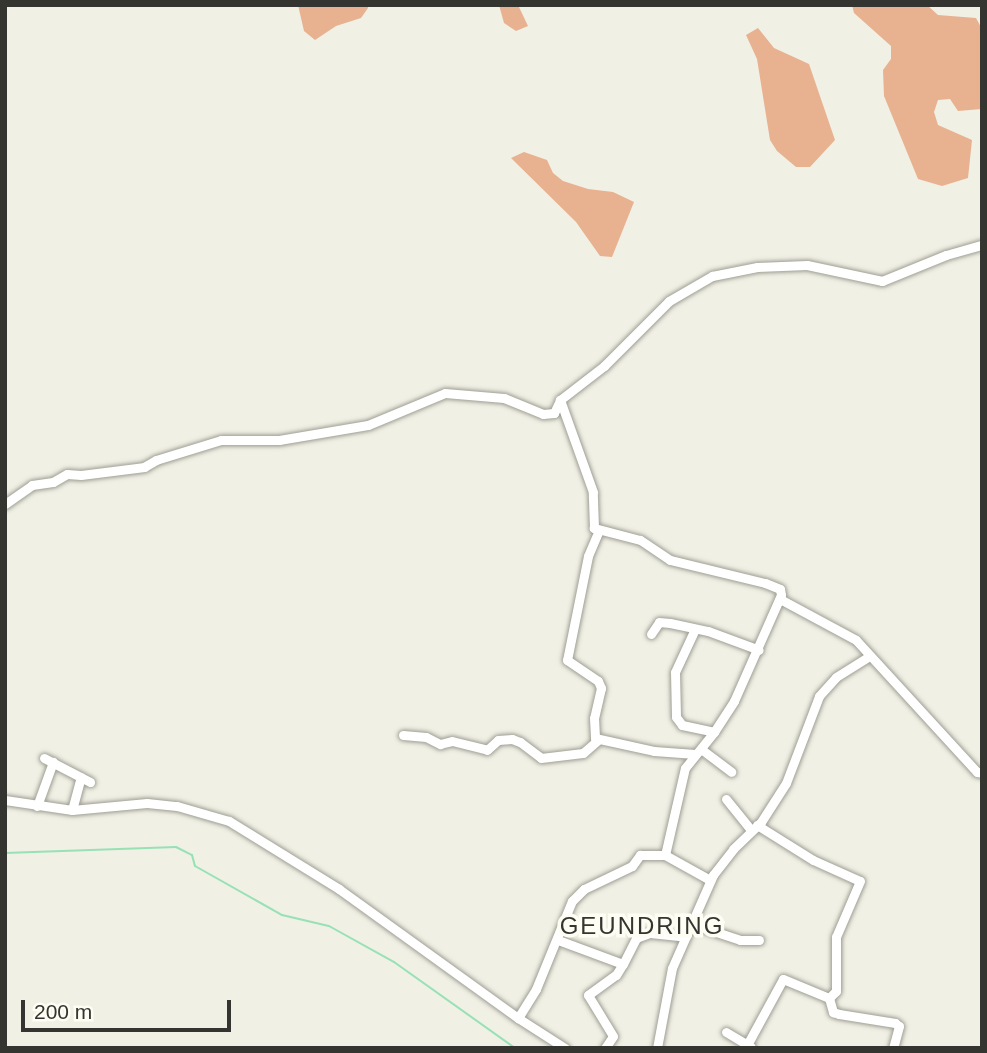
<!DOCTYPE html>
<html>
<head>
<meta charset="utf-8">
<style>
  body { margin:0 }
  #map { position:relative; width:987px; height:1053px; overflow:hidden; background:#f0f0e5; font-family:Helvetica,sans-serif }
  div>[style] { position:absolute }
  .green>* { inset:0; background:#e8b18f }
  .stream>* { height:2px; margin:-1px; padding:0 1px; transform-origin:1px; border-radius:1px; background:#97e1b5 }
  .roads { filter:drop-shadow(0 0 2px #9e9e94) drop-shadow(0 0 2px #9e9e94) }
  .minor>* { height:9px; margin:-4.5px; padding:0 4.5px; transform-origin:4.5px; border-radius:4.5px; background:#fff }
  span { translate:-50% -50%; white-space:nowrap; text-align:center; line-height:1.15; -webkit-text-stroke:7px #fdfdf3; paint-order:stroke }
  .quarter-label { font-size:24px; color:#343430; letter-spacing:2px }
  .frame { position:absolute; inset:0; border:7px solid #343430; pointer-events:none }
  .scale { position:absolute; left:21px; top:1000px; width:210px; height:32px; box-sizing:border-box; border:4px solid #343430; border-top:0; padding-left:9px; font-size:21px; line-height:24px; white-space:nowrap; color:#343430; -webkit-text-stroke:5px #fdfdf3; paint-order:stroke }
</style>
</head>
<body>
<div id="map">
  <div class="green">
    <div style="clip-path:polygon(298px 5px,368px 5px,368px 8px,361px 18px,336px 26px,315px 40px,304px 31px)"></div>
    <div style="clip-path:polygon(499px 5px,518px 5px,528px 26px,516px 31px,504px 23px)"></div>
    <div style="clip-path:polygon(852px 5px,927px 5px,938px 15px,976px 18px,982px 29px,982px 109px,958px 111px,950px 99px,938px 100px,934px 112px,938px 125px,972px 140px,968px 178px,942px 186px,918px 179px,884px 96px,883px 70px,891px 59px,891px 46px,854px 13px)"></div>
    <div style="clip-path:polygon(758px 28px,774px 48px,809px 64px,835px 140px,810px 167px,796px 167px,777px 151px,770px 140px,757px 59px,746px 35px)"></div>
    <div style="clip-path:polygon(524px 152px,547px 160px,553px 173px,563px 181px,588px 189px,613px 192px,634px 202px,612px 257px,600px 256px,576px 222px,511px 158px)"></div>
  </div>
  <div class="stream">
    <div style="left:5px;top:853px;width:171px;rotate:-2deg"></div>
    <div style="left:176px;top:847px;width:18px;rotate:27deg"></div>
    <div style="left:192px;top:855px;width:11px;rotate:75deg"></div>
    <div style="left:195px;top:866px;width:100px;rotate:29.4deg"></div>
    <div style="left:282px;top:915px;width:48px;rotate:13.2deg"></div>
    <div style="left:329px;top:926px;width:74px;rotate:29deg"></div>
    <div style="left:394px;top:962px;width:148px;rotate:35.4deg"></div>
  </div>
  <div class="roads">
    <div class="minor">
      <div style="left:5px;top:504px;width:33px;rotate:-35deg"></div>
      <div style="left:32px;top:485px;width:21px;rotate:-8deg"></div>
      <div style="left:53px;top:482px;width:16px;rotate:-30deg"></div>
      <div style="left:67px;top:474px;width:14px;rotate:4deg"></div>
      <div style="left:81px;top:475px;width:64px;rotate:-7.2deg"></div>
      <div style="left:144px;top:467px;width:14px;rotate:-30deg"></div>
      <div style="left:156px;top:460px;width:68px;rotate:-17.1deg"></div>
      <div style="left:221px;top:440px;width:58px"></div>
      <div style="left:279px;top:440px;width:90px;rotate:-9.6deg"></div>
      <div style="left:368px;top:425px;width:83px;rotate:-22.6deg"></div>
      <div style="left:445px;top:393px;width:59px;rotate:4.8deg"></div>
      <div style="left:504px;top:398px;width:42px;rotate:22.3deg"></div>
      <div style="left:543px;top:414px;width:11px;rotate:-5deg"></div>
      <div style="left:554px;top:413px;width:14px;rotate:-65deg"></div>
      <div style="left:560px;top:400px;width:56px;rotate:-37.7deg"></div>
      <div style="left:604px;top:366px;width:92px;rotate:-45deg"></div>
      <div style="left:669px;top:301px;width:50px;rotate:-30.2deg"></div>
      <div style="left:712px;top:276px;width:46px;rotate:-11.3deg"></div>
      <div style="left:757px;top:267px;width:50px;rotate:-2.3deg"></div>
      <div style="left:807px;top:265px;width:77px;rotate:12deg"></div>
      <div style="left:882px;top:281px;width:69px;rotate:-22.1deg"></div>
      <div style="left:946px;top:255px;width:37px;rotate:-16deg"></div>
      <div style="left:599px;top:530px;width:28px;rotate:113deg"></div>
      <div style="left:588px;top:556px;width:106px;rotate:101.4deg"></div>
      <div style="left:567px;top:660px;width:37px;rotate:34deg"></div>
      <div style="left:598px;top:681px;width:8px;rotate:67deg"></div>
      <div style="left:601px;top:688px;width:31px;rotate:103deg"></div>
      <div style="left:594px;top:718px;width:20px;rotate:87deg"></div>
      <div style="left:595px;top:738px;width:60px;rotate:12.4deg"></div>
      <div style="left:654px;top:751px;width:41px;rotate:4.2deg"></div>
      <div style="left:780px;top:599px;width:86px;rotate:28.3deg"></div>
      <div style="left:856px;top:640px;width:179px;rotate:47.5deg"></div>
      <div style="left:977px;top:772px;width:5px;rotate:11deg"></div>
      <div style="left:695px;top:629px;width:47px;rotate:114.9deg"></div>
      <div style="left:675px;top:672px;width:45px;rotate:88.7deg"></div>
      <div style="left:676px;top:717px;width:10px;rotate:53deg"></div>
      <div style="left:682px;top:725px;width:33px;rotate:12deg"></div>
      <div style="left:651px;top:634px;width:14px;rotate:-56deg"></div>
      <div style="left:659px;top:622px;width:11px;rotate:5deg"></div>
      <div style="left:670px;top:623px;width:39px;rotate:12deg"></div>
      <div style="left:708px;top:631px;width:54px;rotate:20.4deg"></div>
      <div style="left:403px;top:735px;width:23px;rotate:5deg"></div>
      <div style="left:426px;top:737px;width:16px;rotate:27deg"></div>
      <div style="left:440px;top:744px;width:12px;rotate:-14deg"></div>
      <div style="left:452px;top:741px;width:36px;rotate:14deg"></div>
      <div style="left:487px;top:750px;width:15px;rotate:-42deg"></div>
      <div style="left:498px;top:740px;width:14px;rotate:-4deg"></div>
      <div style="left:512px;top:739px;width:9px;rotate:21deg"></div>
      <div style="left:520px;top:742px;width:26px;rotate:37deg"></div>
      <div style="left:541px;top:758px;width:42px;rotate:-6.8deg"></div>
      <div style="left:583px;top:753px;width:20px;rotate:-41deg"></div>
      <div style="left:701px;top:749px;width:38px;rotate:37deg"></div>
      <div style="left:44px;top:758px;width:52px;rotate:27.6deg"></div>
      <div style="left:726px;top:799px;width:40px;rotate:51deg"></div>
      <div style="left:5px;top:800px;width:68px;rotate:8.5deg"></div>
      <div style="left:72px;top:810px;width:75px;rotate:-5.3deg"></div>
      <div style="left:147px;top:803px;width:30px;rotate:6deg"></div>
      <div style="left:177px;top:806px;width:54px;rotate:16.1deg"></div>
      <div style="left:229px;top:821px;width:129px;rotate:31.7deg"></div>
      <div style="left:339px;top:889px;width:221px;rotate:35.8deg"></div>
      <div style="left:518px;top:1018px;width:56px;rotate:32.6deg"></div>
      <div style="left:37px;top:806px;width:47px;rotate:-70deg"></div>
      <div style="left:72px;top:810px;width:34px;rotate:-75deg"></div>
      <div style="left:757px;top:825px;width:66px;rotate:32deg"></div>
      <div style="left:813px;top:860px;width:51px;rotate:24.1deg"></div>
      <div style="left:860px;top:881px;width:61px;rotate:113.2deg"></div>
      <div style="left:836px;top:937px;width:54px;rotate:90deg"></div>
      <div style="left:836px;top:991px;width:10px;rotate:135deg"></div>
      <div style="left:665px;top:855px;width:51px;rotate:29.1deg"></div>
      <div style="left:692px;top:924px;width:51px;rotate:18.4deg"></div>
      <div style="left:740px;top:940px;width:19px"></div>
      <div style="left:558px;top:940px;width:69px;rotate:20.3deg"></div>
      <div style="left:623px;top:964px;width:29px;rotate:-63deg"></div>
      <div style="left:636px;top:938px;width:15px;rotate:-20deg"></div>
      <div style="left:650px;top:933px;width:36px;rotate:6deg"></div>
      <div style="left:829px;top:998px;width:15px;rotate:74deg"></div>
      <div style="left:833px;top:1012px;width:6px;rotate:18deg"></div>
      <div style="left:839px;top:1014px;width:57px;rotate:9.1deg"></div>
      <div style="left:895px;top:1023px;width:5px;rotate:37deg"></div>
      <div style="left:899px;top:1026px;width:23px;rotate:105deg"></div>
      <div style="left:518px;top:1018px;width:34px;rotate:-58deg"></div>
      <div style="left:536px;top:989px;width:95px;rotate:-67.8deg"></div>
      <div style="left:572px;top:901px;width:17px;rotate:-45deg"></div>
      <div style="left:584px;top:889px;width:53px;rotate:-25.6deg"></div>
      <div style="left:632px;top:866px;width:14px;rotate:-54deg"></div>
      <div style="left:640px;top:855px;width:25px"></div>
      <div style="left:665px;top:855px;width:89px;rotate:-77.1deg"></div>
      <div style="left:685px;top:768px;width:46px;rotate:-51.1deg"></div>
      <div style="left:714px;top:732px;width:37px;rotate:-57deg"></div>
      <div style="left:734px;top:701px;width:116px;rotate:-66.1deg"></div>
      <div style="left:781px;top:595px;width:6px;rotate:-99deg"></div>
      <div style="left:780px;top:589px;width:16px;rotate:-158deg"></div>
      <div style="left:765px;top:583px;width:98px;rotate:-166.4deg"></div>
      <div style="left:670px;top:560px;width:36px;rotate:-146deg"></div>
      <div style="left:640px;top:540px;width:48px;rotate:-165.4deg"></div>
      <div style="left:594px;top:528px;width:36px;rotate:-92deg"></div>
      <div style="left:593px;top:492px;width:98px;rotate:-109.7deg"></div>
      <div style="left:726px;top:1032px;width:29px;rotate:31deg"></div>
      <div style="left:747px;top:1045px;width:75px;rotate:-61.4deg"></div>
      <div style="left:783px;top:979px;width:50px;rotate:22.4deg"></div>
      <div style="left:605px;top:1048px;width:14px;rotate:-56deg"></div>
      <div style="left:613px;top:1036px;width:48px;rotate:-121.4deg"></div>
      <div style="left:588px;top:995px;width:34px;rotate:-36deg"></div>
      <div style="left:616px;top:975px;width:13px;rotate:-58deg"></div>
      <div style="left:657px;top:1048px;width:81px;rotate:-79.4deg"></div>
      <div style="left:672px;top:968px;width:102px;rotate:-66.2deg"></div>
      <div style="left:713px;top:875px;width:33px;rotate:-52deg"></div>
      <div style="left:733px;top:849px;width:39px;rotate:-44deg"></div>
      <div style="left:761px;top:822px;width:46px;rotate:-57.3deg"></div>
      <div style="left:786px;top:783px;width:93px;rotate:-69.2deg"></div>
      <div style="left:819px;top:696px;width:25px;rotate:-48deg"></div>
      <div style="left:836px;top:677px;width:40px;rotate:-32deg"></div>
    </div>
  </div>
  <div class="quarter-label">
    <span style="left:642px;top:926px">GEUNDRING</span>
  </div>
  <div class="frame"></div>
  <div class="scale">200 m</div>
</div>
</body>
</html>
